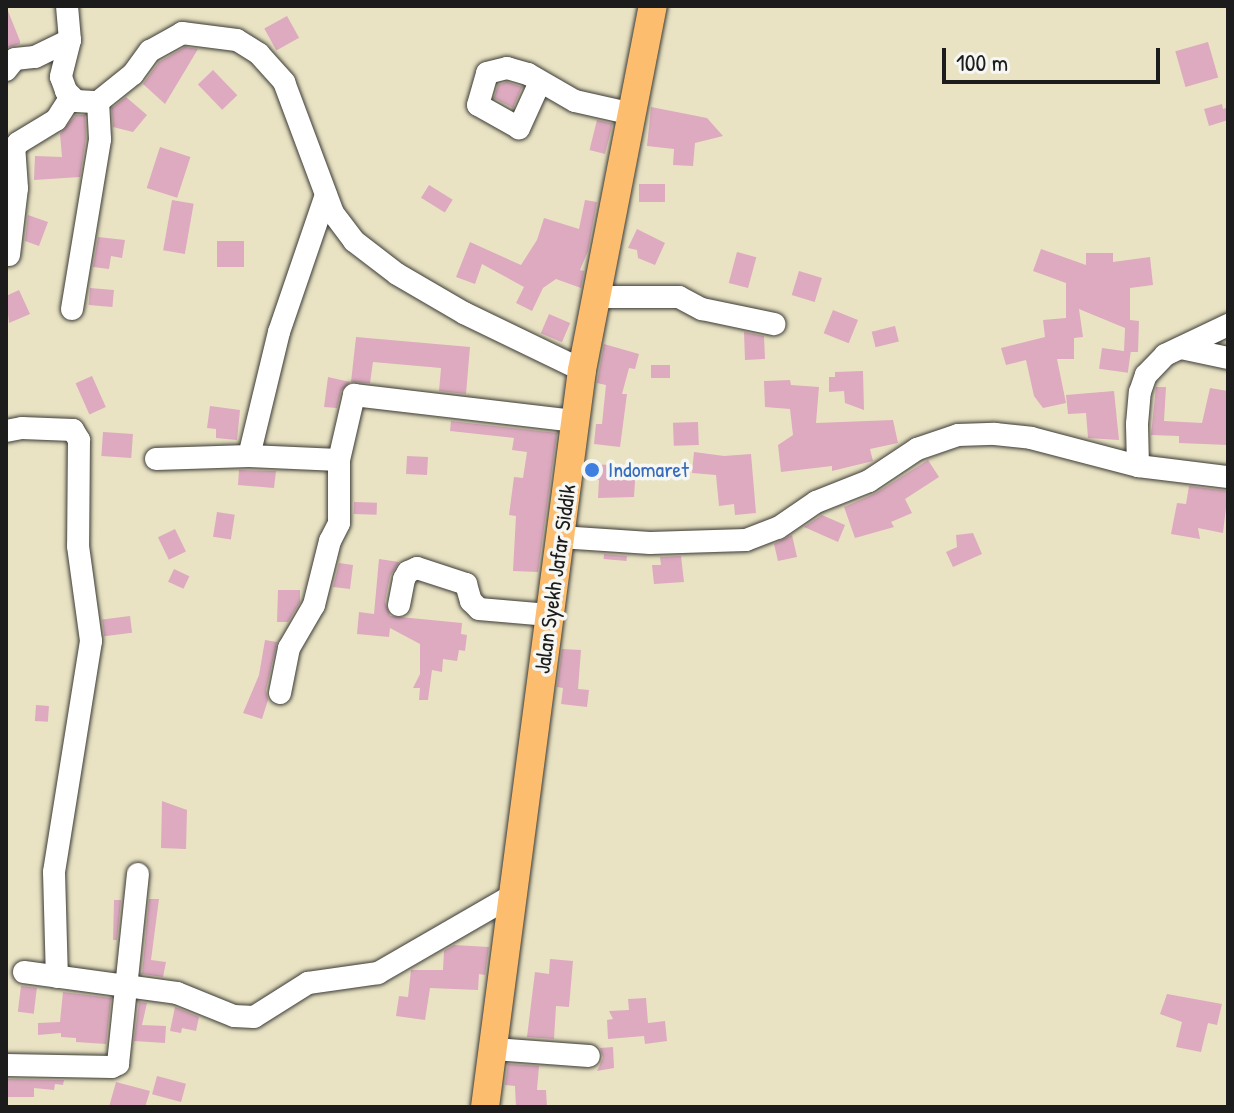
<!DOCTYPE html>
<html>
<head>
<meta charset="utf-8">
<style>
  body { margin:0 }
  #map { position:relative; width:1234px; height:1113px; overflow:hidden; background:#e9e3c4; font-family:"Patrick Hand",sans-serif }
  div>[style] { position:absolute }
  .building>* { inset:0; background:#ddaabf; transform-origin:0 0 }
  .roads { filter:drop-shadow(0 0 2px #3b3a35) drop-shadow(0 0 2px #3b3a35) }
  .minor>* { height:22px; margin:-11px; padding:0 11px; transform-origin:11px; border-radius:11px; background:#fff }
  .major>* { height:28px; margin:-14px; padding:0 14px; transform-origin:14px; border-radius:14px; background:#fcbd6f }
  .dots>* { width:22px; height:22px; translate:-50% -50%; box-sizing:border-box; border:4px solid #f6f6f2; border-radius:50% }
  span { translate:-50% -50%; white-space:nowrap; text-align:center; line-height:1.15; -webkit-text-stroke:7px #f6f6f2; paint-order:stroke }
  .shop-label { font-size:22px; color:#366cbe }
  .left { translate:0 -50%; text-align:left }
  .street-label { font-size:22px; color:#1c1c1c }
  .frame { position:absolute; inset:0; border:8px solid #1c1c1c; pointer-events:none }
  .scale { position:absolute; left:942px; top:48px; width:218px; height:36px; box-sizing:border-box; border:4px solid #1c1c1c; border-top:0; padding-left:10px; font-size:24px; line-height:28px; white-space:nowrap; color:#1c1c1c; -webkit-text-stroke:6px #f6f6f2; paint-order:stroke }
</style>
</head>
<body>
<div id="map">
  <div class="building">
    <div style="clip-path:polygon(6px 6px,20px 41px,20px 44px,7px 48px)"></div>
    <div style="left:287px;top:16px;width:25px;height:26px;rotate:61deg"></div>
    <div style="left:1208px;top:42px;width:37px;height:34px;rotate:74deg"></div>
    <div style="clip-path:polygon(185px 47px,198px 49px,165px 104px,143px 84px,159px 62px)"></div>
    <div style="left:213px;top:70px;width:35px;height:21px;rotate:46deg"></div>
    <div style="clip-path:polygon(507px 82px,522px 87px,513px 108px,494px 98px,498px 85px)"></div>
    <div style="clip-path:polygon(126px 97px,147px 115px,133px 132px,113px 127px,112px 108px)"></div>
    <div style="clip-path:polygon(1222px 104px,1223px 109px,1228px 107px,1228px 120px,1209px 126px,1204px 109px)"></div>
    <div style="clip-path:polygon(651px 107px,707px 118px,723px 136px,695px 143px,693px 166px,673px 165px,674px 149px,647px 146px)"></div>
    <div style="clip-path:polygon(76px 115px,85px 115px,86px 138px,80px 177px,34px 180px,35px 156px,62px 157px,60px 134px)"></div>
    <div style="left:597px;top:120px;width:16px;height:31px;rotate:14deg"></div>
    <div style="left:160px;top:147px;width:32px;height:43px;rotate:18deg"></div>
    <div style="left:639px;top:184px;width:26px;height:18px"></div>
    <div style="left:429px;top:185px;width:28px;height:15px;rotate:32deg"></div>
    <div style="left:172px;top:200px;width:22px;height:51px;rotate:10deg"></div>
    <div style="clip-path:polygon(585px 200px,597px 202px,588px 251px,580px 270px,584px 271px,581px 288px,556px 279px,543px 288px,532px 311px,516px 303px,524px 287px,482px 264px,475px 284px,456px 277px,470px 242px,521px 265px,537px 240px,544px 218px,579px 229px)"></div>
    <div style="clip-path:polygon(28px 215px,48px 222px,39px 246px,25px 241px)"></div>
    <div style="clip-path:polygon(637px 229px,665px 243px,655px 265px,638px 258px,637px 250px,628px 248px)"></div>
    <div style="clip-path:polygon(98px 237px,125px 240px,122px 258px,111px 256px,109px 269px,93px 267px)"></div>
    <div style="left:217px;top:241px;width:27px;height:26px"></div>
    <div style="clip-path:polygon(1041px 249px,1086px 265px,1086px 253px,1113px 253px,1113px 262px,1150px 257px,1153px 285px,1130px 288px,1130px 320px,1139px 321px,1138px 352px,1124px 352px,1125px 328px,1079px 309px,1083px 337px,1074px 338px,1074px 359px,1057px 359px,1066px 403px,1043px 408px,1034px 396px,1026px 360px,1006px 365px,1001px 348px,1045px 337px,1043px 320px,1066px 318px,1066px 283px,1033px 271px)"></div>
    <div style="left:737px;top:252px;width:20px;height:32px;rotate:15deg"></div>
    <div style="left:799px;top:271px;width:24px;height:25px;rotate:17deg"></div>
    <div style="left:90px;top:288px;width:24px;height:17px;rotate:5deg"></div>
    <div style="clip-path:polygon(19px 290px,30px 314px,9px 323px,6px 296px)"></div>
    <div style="left:833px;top:310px;width:27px;height:25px;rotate:22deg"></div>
    <div style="left:549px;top:314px;width:23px;height:21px;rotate:23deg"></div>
    <div style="left:895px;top:326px;width:16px;height:24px;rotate:76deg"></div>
    <div style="clip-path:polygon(744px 332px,764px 336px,765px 359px,745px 360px)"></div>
    <div style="clip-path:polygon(356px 337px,470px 347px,466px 394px,439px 391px,441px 368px,373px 362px,370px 383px,351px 382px)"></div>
    <div style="clip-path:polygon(604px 344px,639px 354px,635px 369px,629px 368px,622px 394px,627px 394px,620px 447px,594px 444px,596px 424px,602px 424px,606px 385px,597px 383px)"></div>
    <div style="left:1102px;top:348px;width:29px;height:21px;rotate:8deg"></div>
    <div style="left:651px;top:365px;width:19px;height:13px"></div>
    <div style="clip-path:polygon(863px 371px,864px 410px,845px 403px,844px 391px,829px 392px,829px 377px,835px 377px,835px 372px)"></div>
    <div style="left:92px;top:376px;width:34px;height:18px;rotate:66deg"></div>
    <div style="clip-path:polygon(328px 377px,350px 382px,341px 391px,337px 408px,324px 407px)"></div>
    <div style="clip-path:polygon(790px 380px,791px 385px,819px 387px,816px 423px,893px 420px,898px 443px,870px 449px,873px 461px,832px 471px,832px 466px,781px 472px,778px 445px,793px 435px,790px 409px,765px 407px,764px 381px)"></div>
    <div style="clip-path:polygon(1156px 387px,1166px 387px,1164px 421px,1202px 423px,1210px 388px,1228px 391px,1228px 445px,1179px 443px,1179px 436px,1151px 435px)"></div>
    <div style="clip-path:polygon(1114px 391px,1119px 440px,1088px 438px,1086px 413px,1068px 414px,1066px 395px)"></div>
    <div style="clip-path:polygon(210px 406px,240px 410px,237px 440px,216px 438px,216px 429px,207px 428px)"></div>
    <div style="clip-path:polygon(451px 421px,557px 433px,538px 572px,513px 571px,516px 516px,509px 515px,514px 477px,523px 478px,527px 452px,512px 450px,514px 438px,450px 431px)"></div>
    <div style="left:698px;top:422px;width:23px;height:25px;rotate:88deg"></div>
    <div style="left:103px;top:432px;width:30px;height:24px;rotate:4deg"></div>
    <div style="clip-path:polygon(694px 452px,724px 456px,751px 454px,756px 513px,735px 515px,734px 504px,719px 506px,716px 475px,692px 473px)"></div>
    <div style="left:407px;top:456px;width:21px;height:18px;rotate:3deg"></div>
    <div style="clip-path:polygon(928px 460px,939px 477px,905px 499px,912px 513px,891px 522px,894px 527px,855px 538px,844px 507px,876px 493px)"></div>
    <div style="clip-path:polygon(587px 464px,636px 466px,634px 497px,598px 498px,599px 480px,585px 479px)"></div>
    <div style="clip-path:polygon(239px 470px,276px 471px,274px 488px,238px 485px)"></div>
    <div style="clip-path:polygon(1189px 486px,1228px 491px,1223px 533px,1198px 528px,1200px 539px,1171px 534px,1177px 503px,1186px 504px)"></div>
    <div style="left:354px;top:502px;width:23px;height:12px;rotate:2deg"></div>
    <div style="left:217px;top:512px;width:18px;height:25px;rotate:9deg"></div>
    <div style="clip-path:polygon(822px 515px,845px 525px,838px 542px,804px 527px)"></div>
    <div style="left:175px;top:529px;width:25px;height:19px;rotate:64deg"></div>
    <div style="clip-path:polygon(973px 533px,982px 554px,953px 567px,946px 552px,957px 547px,956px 535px)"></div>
    <div style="clip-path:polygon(792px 535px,797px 557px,778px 561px,774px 544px)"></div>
    <div style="left:604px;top:554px;width:23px;height:5px;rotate:5deg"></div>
    <div style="clip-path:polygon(681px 556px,684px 582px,654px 584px,652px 565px,661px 565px,660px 557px)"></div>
    <div style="clip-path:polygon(379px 559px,399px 562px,390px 576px,385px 602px,390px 616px,462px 623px,461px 634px,467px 635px,465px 651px,459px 650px,457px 661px,443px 659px,442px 672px,432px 670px,428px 700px,419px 700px,420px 688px,413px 688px,420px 674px,420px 644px,390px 628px,389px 637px,357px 634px,359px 612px,374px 614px)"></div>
    <div style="clip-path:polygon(339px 563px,353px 565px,350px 589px,333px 587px)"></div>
    <div style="left:174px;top:569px;width:17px;height:14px;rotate:25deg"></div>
    <div style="clip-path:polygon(278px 590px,300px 590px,300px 602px,288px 622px,277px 622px)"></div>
    <div style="left:130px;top:616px;width:17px;height:28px;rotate:83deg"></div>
    <div style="clip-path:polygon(265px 640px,277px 642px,266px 690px,268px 700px,262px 719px,243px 713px,259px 675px)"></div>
    <div style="clip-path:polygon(562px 649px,581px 650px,578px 689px,589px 690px,587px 707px,561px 704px,563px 688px,557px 687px)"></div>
    <div style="left:36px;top:705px;width:13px;height:16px;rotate:4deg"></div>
    <div style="clip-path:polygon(162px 801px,187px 810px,186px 849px,161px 848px)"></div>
    <div style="clip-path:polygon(149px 899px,159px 899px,151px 960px,166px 962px,163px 977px,142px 974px)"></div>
    <div style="clip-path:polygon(114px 900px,121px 900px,114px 970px,117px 940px,113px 940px)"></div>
    <div style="clip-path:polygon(454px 945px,489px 947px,485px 975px,479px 974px,478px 990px,430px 988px,425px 1020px,396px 1016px,399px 996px,408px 997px,411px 970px,443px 970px,444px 951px)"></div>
    <div style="clip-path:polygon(550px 959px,573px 961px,569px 1007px,556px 1006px,554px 1039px,527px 1037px,535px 972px,549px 974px)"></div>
    <div style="left:21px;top:986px;width:16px;height:26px;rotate:7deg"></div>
    <div style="clip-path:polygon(63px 992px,111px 998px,106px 1044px,76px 1042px,76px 1038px,61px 1037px,61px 1033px,38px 1035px,38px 1023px,60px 1022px)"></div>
    <div style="clip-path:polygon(1167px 994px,1222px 1004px,1217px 1025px,1208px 1023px,1201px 1052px,1176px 1047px,1182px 1022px,1160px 1014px)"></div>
    <div style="clip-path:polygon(646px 998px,648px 1023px,665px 1021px,667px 1041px,645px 1044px,644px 1036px,608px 1039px,607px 1020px,613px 1019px,609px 1011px,629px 1010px,628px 999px)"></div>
    <div style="clip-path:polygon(139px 1002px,147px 1003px,142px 1025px,166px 1026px,165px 1043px,134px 1041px)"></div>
    <div style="clip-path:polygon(175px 1007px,199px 1017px,196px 1031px,182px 1028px,181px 1033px,170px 1031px)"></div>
    <div style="clip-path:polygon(613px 1047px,614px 1068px,597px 1071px,603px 1058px,600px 1048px)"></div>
    <div style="clip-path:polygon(508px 1064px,539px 1066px,537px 1090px,546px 1090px,547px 1107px,516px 1107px,515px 1086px,505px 1085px)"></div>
    <div style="left:157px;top:1076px;width:30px;height:19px;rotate:15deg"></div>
    <div style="clip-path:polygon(6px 1079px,64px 1080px,63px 1085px,55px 1084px,54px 1090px,34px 1088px,34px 1097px,6px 1097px)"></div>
    <div style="clip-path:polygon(116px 1082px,150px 1091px,145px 1107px,109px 1107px)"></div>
  </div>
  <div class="roads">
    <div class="minor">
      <div style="left:67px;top:6px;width:34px;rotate:85deg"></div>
      <div style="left:70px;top:40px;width:38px;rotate:104deg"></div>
      <div style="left:61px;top:77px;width:15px;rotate:70deg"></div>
      <div style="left:66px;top:91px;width:14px;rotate:45deg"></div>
      <div style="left:76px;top:101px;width:22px;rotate:3deg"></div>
      <div style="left:98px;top:102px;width:45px;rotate:-38.7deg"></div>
      <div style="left:133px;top:74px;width:29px;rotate:-54deg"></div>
      <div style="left:150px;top:51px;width:37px;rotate:-29deg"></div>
      <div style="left:182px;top:33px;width:55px;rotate:7.3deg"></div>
      <div style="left:237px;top:40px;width:26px;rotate:32deg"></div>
      <div style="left:259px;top:54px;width:38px;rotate:48deg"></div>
      <div style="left:284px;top:82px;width:140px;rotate:69.5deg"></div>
      <div style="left:333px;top:213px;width:35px;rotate:53deg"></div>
      <div style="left:354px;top:241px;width:54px;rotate:37.5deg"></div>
      <div style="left:397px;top:274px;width:78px;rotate:30.2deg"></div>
      <div style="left:464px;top:313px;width:131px;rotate:25.8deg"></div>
      <div style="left:6px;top:70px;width:14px;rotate:-51deg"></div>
      <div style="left:15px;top:59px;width:20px;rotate:-6deg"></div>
      <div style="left:35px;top:57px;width:39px;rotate:-26deg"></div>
      <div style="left:540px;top:82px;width:51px;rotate:114.5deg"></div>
      <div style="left:519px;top:128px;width:47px;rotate:-150.7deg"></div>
      <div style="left:478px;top:105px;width:33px;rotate:-74deg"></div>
      <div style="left:487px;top:73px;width:21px;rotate:-14deg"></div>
      <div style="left:507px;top:68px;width:22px;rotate:16deg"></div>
      <div style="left:528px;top:74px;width:54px;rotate:29.9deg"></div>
      <div style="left:575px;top:101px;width:58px;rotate:12.8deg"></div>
      <div style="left:9px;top:255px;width:67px;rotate:-83.2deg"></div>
      <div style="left:17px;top:188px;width:39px;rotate:-94deg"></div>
      <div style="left:14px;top:149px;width:7px;rotate:-56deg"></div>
      <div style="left:18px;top:143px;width:44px;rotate:-31.2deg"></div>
      <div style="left:56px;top:120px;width:27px;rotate:-57deg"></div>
      <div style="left:597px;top:297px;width:82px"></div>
      <div style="left:679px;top:297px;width:26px;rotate:28deg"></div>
      <div style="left:702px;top:309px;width:74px;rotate:11.8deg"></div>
      <div style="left:72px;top:309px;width:172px;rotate:-80.6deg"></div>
      <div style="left:100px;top:139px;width:37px;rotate:-93deg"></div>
      <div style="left:1181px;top:348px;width:48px;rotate:12deg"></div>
      <div style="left:6px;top:431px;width:16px;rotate:-11deg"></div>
      <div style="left:22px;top:428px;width:51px;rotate:2.2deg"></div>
      <div style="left:73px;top:430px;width:12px;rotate:59deg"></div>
      <div style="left:79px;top:440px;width:106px;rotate:90.5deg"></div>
      <div style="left:78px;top:546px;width:96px;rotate:82.2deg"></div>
      <div style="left:91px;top:641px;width:234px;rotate:99.1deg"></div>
      <div style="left:54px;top:872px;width:105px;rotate:88.4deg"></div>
      <div style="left:249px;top:456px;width:128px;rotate:-76.4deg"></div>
      <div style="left:279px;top:332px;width:145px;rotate:-71.1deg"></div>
      <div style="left:156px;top:459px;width:93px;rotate:-1.8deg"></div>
      <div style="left:249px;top:456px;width:90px;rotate:2.5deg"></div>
      <div style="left:1138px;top:466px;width:42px;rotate:-91.4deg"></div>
      <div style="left:1137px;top:424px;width:32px;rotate:-85deg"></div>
      <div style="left:1140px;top:392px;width:18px;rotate:-71deg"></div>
      <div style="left:1146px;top:375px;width:28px;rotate:-46deg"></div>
      <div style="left:1165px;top:355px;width:70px;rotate:-25.5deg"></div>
      <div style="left:560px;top:537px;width:90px;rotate:3.8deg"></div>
      <div style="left:650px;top:543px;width:96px;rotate:-1.8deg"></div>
      <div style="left:746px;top:540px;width:34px;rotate:-21deg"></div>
      <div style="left:778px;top:528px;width:46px;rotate:-34.4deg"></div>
      <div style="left:816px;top:502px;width:57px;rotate:-21.6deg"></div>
      <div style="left:869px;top:481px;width:58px;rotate:-33.7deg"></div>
      <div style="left:917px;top:449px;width:43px;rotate:-18.9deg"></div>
      <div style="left:958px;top:435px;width:37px;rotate:-2deg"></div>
      <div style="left:995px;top:434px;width:36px;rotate:6deg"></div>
      <div style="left:1031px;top:438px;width:111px;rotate:14.7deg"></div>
      <div style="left:1138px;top:466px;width:91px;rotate:7deg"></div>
      <div style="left:399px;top:605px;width:26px;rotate:-79deg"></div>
      <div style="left:404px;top:579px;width:8px;rotate:-60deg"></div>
      <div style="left:408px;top:572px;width:10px;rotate:-24deg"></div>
      <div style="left:417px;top:568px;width:52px;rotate:18.1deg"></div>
      <div style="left:466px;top:584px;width:18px;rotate:74deg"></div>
      <div style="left:471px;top:601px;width:11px;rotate:45deg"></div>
      <div style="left:479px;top:609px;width:70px;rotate:4.9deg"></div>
      <div style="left:280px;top:693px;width:46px;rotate:-78.7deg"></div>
      <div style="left:289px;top:648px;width:50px;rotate:-59.8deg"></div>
      <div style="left:314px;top:605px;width:66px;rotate:-76deg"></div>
      <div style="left:330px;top:541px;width:20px;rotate:-63deg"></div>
      <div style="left:339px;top:523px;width:63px;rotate:-90deg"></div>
      <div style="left:339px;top:460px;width:67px;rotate:-77deg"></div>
      <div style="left:354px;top:395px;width:223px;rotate:6.7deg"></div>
      <div style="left:24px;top:972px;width:154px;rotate:7.8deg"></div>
      <div style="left:177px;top:993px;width:61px;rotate:22deg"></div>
      <div style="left:234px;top:1016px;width:20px;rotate:3deg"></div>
      <div style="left:254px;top:1017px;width:64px;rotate:-32.2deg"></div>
      <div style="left:308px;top:983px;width:71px;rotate:-8.1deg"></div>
      <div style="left:378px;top:973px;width:158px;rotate:-30deg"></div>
      <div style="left:494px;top:1049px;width:95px;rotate:4.2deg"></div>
      <div style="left:6px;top:1065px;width:106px;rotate:1.1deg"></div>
      <div style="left:112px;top:1067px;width:7px;rotate:-27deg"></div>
      <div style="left:118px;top:1064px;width:191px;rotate:-84deg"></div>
    </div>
    <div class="major">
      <div style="left:485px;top:1107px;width:743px;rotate:-82.5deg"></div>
      <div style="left:582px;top:370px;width:371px;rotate:-79deg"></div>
    </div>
  </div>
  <div class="dots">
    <div style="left:592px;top:470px;background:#3f7fe0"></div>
  </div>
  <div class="shop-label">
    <span class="left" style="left:608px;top:470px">Indomaret</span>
  </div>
  <div class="street-label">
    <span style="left:555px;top:579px;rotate:-82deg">Jalan Syekh Jafar Siddik</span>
  </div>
  <div class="frame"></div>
  <div class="scale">100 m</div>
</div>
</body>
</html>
